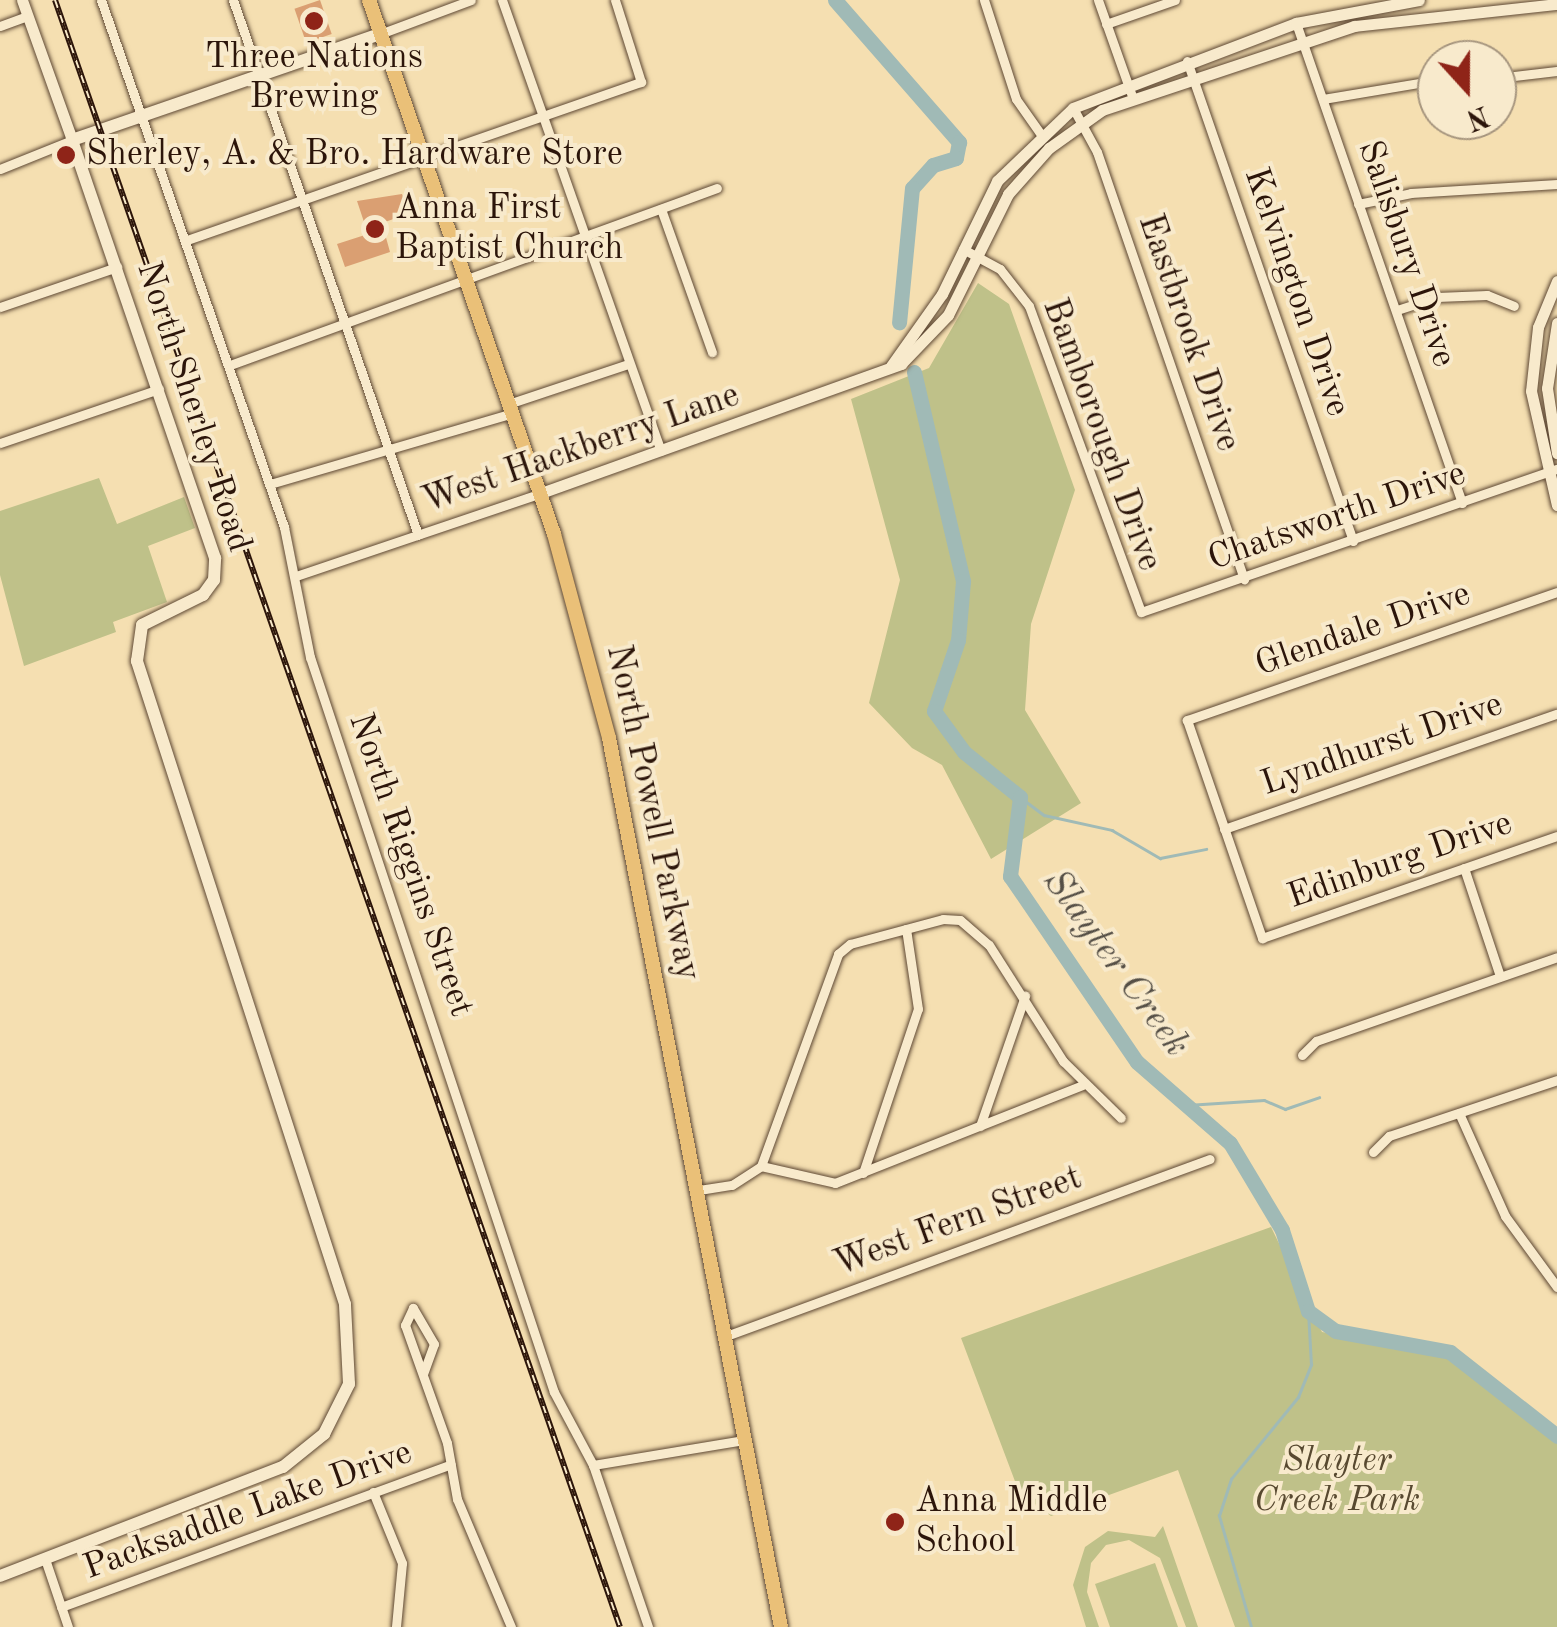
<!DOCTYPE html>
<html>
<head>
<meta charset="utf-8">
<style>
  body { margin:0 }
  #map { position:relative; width:1557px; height:1627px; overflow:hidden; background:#f5dfb1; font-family:"Old Standard TT",serif }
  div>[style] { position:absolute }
  .green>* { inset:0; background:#bfc189 }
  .stream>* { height:2.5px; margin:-1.25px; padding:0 1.25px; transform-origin:1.25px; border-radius:1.25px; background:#a0bab6 }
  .river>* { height:15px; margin:-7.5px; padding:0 7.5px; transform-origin:7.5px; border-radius:7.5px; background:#a0bab6 }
  .building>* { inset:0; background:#da9f72; transform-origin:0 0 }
  .roads { filter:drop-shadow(0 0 2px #5e4834) drop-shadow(0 0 2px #5e4834) }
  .minor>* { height:9px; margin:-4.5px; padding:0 4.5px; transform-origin:4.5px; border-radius:4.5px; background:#f8eacc }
  .tertiary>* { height:11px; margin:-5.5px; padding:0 5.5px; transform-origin:5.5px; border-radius:5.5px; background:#f8eacc }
  .secondary>* { height:12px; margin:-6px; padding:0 6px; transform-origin:6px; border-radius:6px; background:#f8eacc }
  .primary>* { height:14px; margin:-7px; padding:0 7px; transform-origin:7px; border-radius:7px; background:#eac078 }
  .rail>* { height:6px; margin-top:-3px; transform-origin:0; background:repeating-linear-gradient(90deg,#f8eacc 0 8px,#2c150a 0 16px); box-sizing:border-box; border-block:2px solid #2c150a }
  .dots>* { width:28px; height:28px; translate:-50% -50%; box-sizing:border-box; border:5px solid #f8eacc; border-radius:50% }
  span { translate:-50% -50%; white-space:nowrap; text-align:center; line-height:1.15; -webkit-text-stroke:8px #f8eacc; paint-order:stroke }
  .poi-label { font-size:35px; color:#2c150a }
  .left { translate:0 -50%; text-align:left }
  .street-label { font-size:35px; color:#2c150a }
  .park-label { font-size:35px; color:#584930; font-style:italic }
  .water-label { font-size:38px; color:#554f46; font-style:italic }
  .north { position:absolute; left:1417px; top:40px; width:100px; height:100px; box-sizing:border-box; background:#f8eacc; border:2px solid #a6957e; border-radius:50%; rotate:159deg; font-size:28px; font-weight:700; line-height:40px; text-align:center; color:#2c150a }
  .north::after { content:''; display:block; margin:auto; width:35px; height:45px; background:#8f2418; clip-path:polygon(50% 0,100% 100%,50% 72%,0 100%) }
</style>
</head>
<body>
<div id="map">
  <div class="green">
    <div style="clip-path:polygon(978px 283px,1009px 304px,1075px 490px,1031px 624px,1025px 710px,1081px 803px,991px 859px,942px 765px,912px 748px,869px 703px,900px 580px,851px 399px,929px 368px)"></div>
    <div style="clip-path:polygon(99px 478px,117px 524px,184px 497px,195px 528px,148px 546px,167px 602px,113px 622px,116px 632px,24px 666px,0 575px,0 511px)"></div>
    <div style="clip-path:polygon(1271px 1227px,1322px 1332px,1444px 1353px,1557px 1443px,1557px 1627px,1235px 1627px,1178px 1470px,1051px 1516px,1019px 1492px,961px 1338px)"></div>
    <div style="clip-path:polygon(1163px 1526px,1198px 1627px,1186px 1627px,1160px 1558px,1129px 1540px,1106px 1545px,1091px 1563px,1087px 1592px,1099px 1627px,1086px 1627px,1073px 1585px,1085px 1547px,1108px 1531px,1155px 1537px)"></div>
    <div style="clip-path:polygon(1155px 1563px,1178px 1627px,1110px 1627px,1095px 1584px)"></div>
  </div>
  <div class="stream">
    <div style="left:1020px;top:797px;width:30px;rotate:37deg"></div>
    <div style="left:1044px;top:815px;width:70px;rotate:12.4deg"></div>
    <div style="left:1112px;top:830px;width:56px;rotate:30.3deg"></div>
    <div style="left:1160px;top:858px;width:47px;rotate:-11.1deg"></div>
    <div style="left:1187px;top:1105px;width:77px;rotate:-3.7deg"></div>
    <div style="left:1264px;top:1100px;width:23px;rotate:23deg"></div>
    <div style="left:1285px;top:1109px;width:36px;rotate:-19deg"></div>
    <div style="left:1251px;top:1627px;width:116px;rotate:-106.1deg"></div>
    <div style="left:1219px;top:1516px;width:39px;rotate:-72deg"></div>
    <div style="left:1231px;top:1479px;width:106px;rotate:-50.7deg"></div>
    <div style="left:1298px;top:1397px;width:35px;rotate:-68deg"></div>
    <div style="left:1311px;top:1365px;width:54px;rotate:-93.2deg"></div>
  </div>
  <div class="river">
    <div style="left:835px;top:0;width:189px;rotate:48.9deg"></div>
    <div style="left:959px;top:142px;width:16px;rotate:101deg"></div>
    <div style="left:956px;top:158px;width:24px;rotate:163deg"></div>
    <div style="left:933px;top:165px;width:31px;rotate:132deg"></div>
    <div style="left:912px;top:188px;width:135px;rotate:95.5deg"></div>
    <div style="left:914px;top:372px;width:215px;rotate:76.8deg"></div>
    <div style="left:963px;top:581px;width:59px;rotate:94.8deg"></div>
    <div style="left:958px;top:640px;width:75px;rotate:108.7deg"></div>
    <div style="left:934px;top:711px;width:51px;rotate:53.8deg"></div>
    <div style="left:964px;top:752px;width:72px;rotate:38.8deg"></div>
    <div style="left:1020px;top:797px;width:80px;rotate:97.2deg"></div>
    <div style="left:1010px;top:876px;width:225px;rotate:55.7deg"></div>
    <div style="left:1137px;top:1062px;width:123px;rotate:41.1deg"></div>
    <div style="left:1230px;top:1143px;width:101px;rotate:59.1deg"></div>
    <div style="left:1282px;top:1230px;width:85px;rotate:72.2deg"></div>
    <div style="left:1308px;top:1311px;width:34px;rotate:36deg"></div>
    <div style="left:1336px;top:1331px;width:116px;rotate:10.4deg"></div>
    <div style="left:1450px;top:1352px;width:136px;rotate:38.1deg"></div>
  </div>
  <div class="building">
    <div style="left:320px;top:0;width:36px;height:27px;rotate:71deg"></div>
    <div style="clip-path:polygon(402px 194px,408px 214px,382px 223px,390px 252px,345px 267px,337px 244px,368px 234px,357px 201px)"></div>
  </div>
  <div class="roads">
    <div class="minor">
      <div style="left:101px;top:0;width:558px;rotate:70.85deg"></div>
      <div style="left:284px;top:527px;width:133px;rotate:78.7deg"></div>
      <div style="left:310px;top:657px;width:774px;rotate:71.64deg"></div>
      <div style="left:554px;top:1392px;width:83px;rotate:61.9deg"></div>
      <div style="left:593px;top:1465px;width:171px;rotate:71.2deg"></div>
      <div style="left:233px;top:0;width:566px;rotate:70.92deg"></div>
      <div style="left:502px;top:0;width:478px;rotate:70.6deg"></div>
      <div style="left:984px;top:0;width:104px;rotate:72.1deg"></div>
      <div style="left:1016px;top:99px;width:42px;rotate:54.8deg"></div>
      <div style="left:1098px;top:0;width:105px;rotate:70.5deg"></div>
      <div style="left:1296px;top:23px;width:508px;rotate:70.92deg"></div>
      <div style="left:1106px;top:24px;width:73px;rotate:-19.2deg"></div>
      <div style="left:0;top:26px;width:29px;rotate:-20deg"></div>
      <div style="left:380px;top:34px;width:97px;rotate:-20.5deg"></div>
      <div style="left:1187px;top:61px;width:508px;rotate:70.92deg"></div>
      <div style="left:1497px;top:78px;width:60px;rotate:-6.7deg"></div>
      <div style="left:1323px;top:99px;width:116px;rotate:-9.5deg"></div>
      <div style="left:1073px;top:108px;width:50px;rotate:61.4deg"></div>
      <div style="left:1097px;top:152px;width:452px;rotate:71deg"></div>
      <div style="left:0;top:169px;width:78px;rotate:-21.9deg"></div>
      <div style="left:1358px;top:204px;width:54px;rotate:-11.7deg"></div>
      <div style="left:1411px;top:193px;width:146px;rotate:-3.5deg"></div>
      <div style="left:661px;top:209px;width:152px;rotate:70.4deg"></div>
      <div style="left:187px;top:240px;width:481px;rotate:-19.2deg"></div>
      <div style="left:641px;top:82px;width:86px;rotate:-107.6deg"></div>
      <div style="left:963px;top:249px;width:42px;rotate:28.4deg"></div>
      <div style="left:1000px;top:269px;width:47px;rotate:51.9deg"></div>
      <div style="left:1029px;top:306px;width:326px;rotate:69.9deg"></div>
      <div style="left:1141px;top:612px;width:440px;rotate:-19deg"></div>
      <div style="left:0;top:307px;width:124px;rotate:-18.9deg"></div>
      <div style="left:1397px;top:310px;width:42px;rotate:-18deg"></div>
      <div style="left:1437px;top:297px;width:50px;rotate:-2.3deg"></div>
      <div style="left:1487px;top:295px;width:29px;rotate:22deg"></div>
      <div style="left:230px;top:365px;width:518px;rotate:-19.97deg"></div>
      <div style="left:508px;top:404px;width:126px;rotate:-18.4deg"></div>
      <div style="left:0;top:443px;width:168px;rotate:-18.8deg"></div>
      <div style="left:270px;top:484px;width:250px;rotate:-16.3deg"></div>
      <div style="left:296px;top:576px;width:256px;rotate:-18.7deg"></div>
      <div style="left:1557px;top:592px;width:392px;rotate:160.9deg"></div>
      <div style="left:1187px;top:720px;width:231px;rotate:71deg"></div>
      <div style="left:1262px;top:938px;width:312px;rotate:-19.1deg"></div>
      <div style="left:1224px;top:829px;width:352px;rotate:-19.1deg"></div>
      <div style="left:1464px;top:868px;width:114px;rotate:71.6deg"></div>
      <div style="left:1302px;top:1055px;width:20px;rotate:-45deg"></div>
      <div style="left:1316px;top:1041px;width:255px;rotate:-19.2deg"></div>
      <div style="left:1459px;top:1113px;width:113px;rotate:65.9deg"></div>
      <div style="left:1505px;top:1216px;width:88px;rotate:53.8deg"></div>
      <div style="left:980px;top:1126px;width:138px;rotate:-70.9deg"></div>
      <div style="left:1373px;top:1152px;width:23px;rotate:-45deg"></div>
      <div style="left:1389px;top:1136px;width:177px;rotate:-18.4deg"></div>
      <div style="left:761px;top:1166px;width:226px;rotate:-70deg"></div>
      <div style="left:838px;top:954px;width:16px;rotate:-40deg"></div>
      <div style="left:850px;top:944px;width:96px;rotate:-15deg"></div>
      <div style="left:943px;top:919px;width:17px;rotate:3deg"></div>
      <div style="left:960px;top:920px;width:38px;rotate:41deg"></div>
      <div style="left:989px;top:945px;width:138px;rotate:57.5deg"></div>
      <div style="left:1063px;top:1061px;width:81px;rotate:44.5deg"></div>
      <div style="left:863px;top:1173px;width:173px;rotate:-71.5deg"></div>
      <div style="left:918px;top:1009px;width:81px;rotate:-98.5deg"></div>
      <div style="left:699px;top:1190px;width:33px;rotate:-9deg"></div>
      <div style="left:732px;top:1185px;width:35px;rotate:-33deg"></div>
      <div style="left:761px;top:1166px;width:76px;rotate:12.9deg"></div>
      <div style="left:835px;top:1183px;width:266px;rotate:-21.6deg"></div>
      <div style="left:726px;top:1336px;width:515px;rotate:-20.09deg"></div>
      <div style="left:423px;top:1374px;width:32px;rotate:-70deg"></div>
      <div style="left:434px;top:1344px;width:42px;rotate:-120.3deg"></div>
      <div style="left:413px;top:1308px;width:19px;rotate:115deg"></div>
      <div style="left:405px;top:1325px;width:125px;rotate:70.4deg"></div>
      <div style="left:447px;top:1443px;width:57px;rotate:79.9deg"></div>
      <div style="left:457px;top:1499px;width:139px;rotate:67.1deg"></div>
      <div style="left:593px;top:1465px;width:153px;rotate:-9.4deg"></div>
      <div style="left:373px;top:1492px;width:77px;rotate:67.8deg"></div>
      <div style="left:402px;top:1563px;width:64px;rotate:95.4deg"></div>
      <div style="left:45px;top:1559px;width:72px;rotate:71.3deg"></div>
      <div style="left:61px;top:1607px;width:415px;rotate:-20.1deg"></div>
    </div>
    <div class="tertiary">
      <div style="left:22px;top:0;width:149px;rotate:70.3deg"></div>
      <div style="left:1557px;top:281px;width:50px;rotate:112.4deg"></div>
      <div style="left:1538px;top:327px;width:64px;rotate:96.2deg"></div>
      <div style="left:1531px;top:391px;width:117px;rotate:77.2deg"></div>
      <div style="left:1557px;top:323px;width:66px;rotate:98.7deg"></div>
      <div style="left:1547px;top:388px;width:66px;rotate:81.3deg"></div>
      <div style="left:891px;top:366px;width:88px;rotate:-54.7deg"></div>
      <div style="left:942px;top:294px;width:126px;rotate:-64deg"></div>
      <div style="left:997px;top:181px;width:105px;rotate:-43.8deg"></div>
      <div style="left:1073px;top:108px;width:239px;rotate:-20.9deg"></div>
      <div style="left:1296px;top:23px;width:125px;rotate:-10.6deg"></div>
      <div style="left:538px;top:494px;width:386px;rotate:-19.7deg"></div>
      <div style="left:901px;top:364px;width:68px;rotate:-46.2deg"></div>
      <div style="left:948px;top:315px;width:135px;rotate:-63.6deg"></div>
      <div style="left:1008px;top:194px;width:62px;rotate:-48.3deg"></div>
      <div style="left:1049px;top:148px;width:65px;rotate:-35.6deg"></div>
      <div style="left:1102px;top:110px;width:266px;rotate:-18.4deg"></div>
      <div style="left:1354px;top:26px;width:204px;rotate:-6.2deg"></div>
    </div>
    <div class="secondary">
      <div style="left:0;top:1576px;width:303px;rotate:-21.1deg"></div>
      <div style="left:283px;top:1467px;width:53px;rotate:-38.8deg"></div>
      <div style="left:324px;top:1434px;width:56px;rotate:-63.4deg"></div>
      <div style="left:349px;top:1384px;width:80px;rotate:-92.9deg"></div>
      <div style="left:345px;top:1304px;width:676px;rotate:-107.93deg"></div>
      <div style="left:137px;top:661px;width:36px;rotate:-82deg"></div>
      <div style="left:142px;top:625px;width:68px;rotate:-26.2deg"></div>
      <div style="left:203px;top:595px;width:19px;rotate:-54deg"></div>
      <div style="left:214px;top:580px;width:22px;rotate:-87deg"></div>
      <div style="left:215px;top:558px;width:442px;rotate:-108.9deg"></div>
      <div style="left:72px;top:140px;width:325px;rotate:-19deg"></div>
    </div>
    <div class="primary">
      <div style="left:369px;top:0;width:565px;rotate:70.89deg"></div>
      <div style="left:554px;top:534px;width:211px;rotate:74.9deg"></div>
      <div style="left:609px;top:738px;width:905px;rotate:79.05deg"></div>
    </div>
  </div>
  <div class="rail">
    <div style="left:55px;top:0;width:1722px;rotate:70.85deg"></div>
  </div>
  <div class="dots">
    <div style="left:314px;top:21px;background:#8f2418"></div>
    <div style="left:66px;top:155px;background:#8f2418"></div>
    <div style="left:375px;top:229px;background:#8f2418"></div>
    <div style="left:895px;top:1522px;background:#8f2418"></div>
  </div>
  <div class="poi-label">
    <span style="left:314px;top:78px">Three Nations<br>Brewing</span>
    <span class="left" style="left:86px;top:155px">Sherley, A. &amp; Bro. Hardware Store</span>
    <span class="left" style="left:395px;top:229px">Anna First<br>Baptist Church</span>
    <span class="left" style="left:915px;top:1522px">Anna Middle<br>School</span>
  </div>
  <div class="street-label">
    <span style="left:1406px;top:254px;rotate:71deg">Salisbury Drive</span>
    <span style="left:1296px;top:292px;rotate:71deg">Kelvington Drive</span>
    <span style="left:1188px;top:333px;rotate:71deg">Eastbrook Drive</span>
    <span style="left:193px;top:407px;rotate:72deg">North Sherley Road</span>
    <span style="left:1101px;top:435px;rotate:70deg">Bamborough Drive</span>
    <span style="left:581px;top:449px;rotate:-19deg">West Hackberry Lane</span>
    <span style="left:1337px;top:517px;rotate:-19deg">Chatsworth Drive</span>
    <span style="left:1363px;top:630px;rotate:-19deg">Glendale Drive</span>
    <span style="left:1382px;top:745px;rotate:-19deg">Lyndhurst Drive</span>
    <span style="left:652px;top:813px;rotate:78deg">North Powell Parkway</span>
    <span style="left:1400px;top:861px;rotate:-19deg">Edinburg Drive</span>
    <span style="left:410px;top:865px;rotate:71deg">North Riggins Street</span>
    <span style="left:958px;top:1222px;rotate:-20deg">West Fern Street</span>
    <span style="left:248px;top:1511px;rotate:-20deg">Packsaddle Lake Drive</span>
  </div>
  <div class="park-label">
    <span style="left:1337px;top:1481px">Slayter<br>Creek Park</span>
  </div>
  <div class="water-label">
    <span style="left:1115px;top:964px;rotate:54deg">Slayter Creek</span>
  </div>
  <div class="north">N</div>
</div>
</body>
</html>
